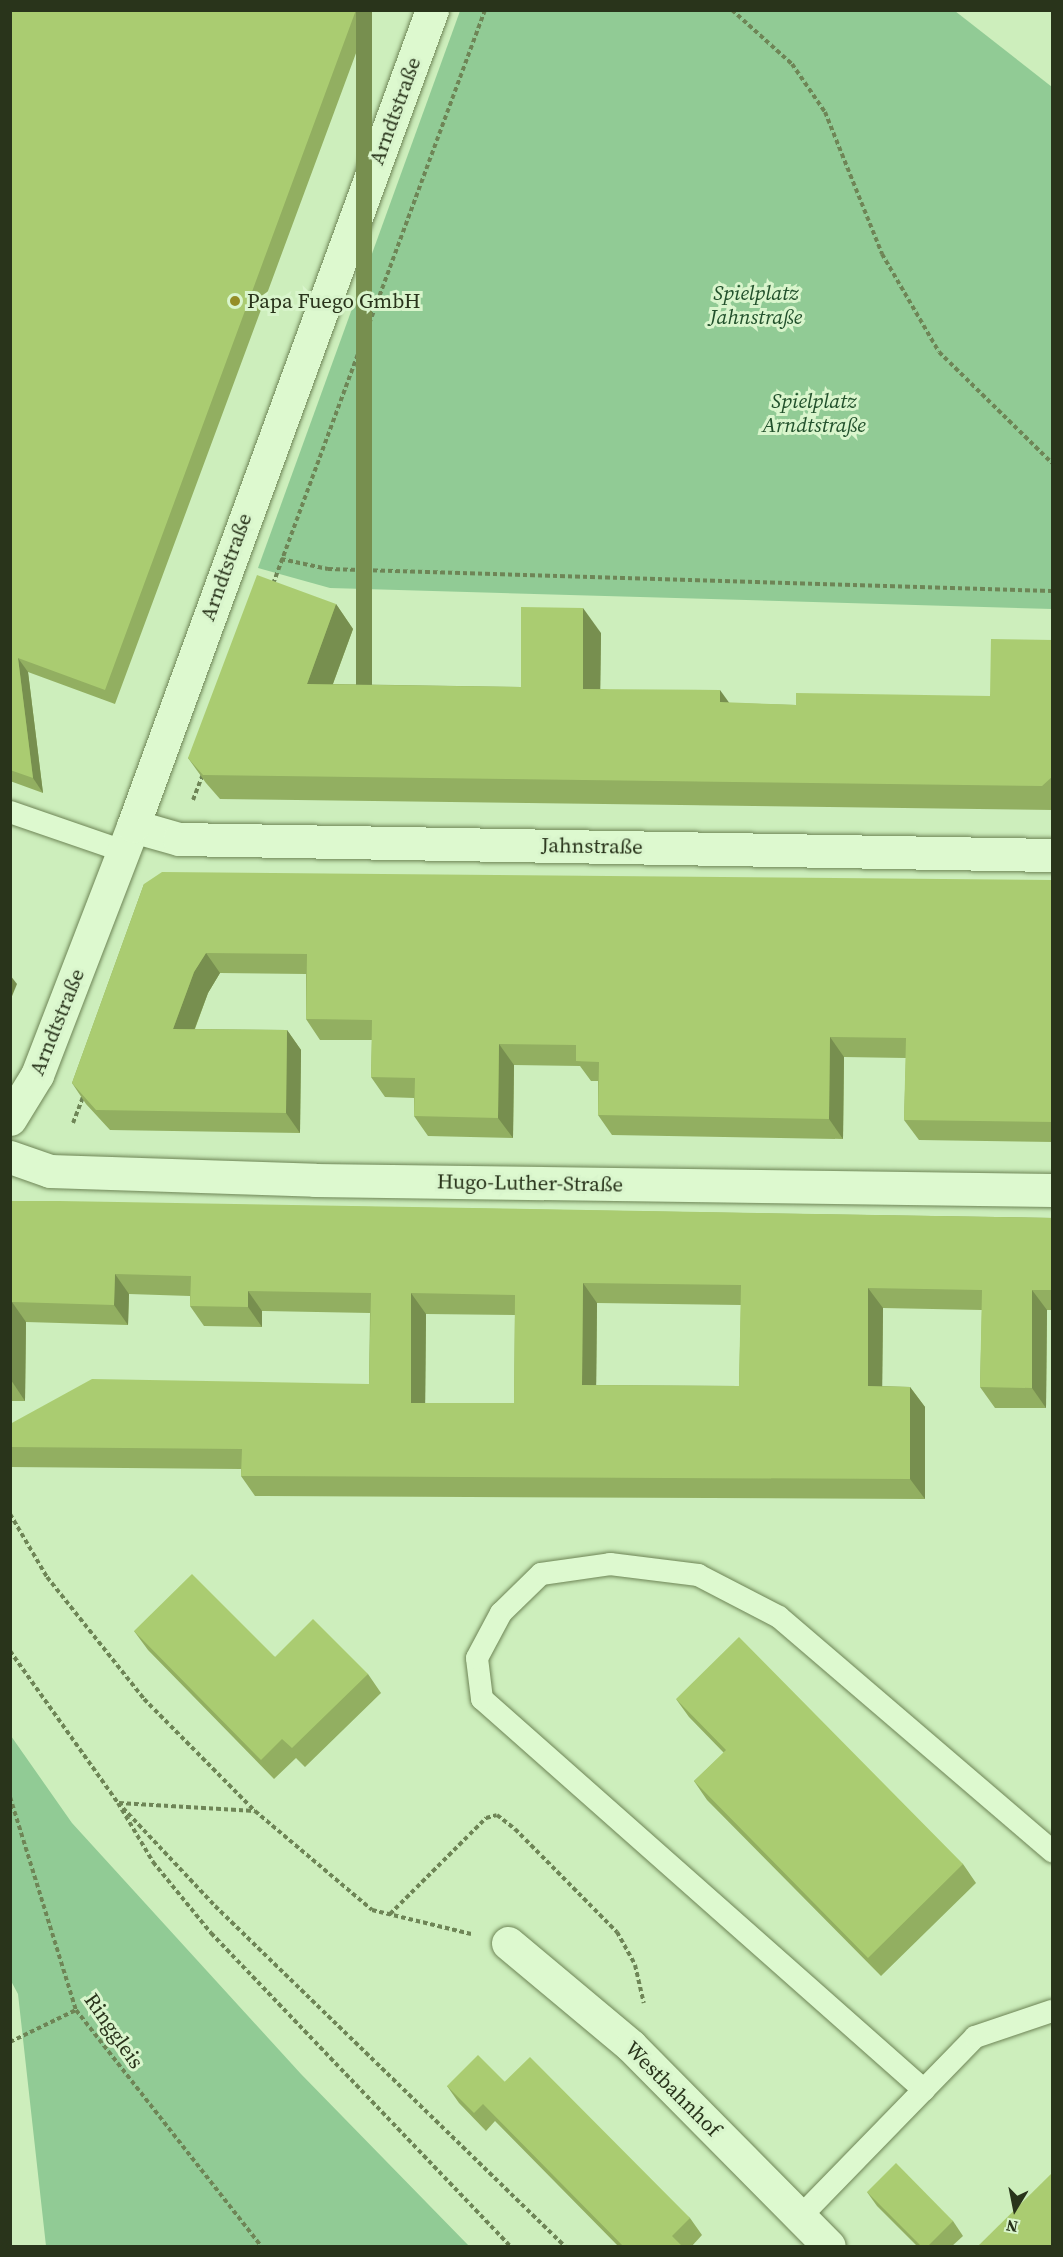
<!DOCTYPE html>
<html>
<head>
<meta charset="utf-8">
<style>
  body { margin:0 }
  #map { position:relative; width:1063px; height:2257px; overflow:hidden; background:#cdeebc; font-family:"Source Serif 4",serif }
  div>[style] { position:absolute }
  .green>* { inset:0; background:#91cb95 }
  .path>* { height:4px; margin-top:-2px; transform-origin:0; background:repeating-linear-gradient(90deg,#6e8556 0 4.5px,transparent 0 7.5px) }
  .roads { filter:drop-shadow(0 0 2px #6e8556) drop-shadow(0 0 2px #6e8556) }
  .service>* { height:22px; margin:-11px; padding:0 11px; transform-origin:11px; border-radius:11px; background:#ddf9cf }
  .minor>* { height:33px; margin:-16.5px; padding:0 16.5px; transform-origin:16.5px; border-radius:16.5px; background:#ddf9cf }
  .wall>* { inset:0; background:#92af61 }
  .shaded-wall>* { inset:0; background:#778f4f; transform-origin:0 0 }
  .building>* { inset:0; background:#aacc71 }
  .dots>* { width:16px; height:16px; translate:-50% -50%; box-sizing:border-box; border:3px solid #d9f5cc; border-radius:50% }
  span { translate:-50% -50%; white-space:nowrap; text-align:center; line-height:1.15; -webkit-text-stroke:6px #d9f5cc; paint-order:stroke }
  .street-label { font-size:21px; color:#29341b }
  .park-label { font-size:21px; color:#21502b; font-style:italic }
  .poi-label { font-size:21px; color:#29341b }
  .left { translate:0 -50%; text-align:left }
  .frame { position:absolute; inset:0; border:12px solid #29341b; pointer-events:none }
  .north { position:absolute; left:985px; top:2179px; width:60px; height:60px; -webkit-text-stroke:4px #d9f5cc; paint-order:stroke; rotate:190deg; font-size:16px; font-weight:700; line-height:24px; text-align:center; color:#29341b }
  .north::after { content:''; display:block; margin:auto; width:21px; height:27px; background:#29341b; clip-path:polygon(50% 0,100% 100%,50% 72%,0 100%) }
</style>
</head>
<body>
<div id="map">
  <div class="green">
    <div style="clip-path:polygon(460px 11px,955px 11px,1052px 87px,1052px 609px,330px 588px,258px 568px)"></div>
    <div style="clip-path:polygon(11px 1736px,72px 1823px,301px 2074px,469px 2246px,46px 2246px,18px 1994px,11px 1981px)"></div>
  </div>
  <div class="path">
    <div style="left:732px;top:10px;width:81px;rotate:42deg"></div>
    <div style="left:792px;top:64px;width:58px;rotate:55.5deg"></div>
    <div style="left:825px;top:112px;width:153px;rotate:68.1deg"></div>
    <div style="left:882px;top:254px;width:113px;rotate:59.8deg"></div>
    <div style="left:939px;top:352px;width:158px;rotate:44.5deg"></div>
    <div style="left:281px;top:559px;width:48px;rotate:12deg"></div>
    <div style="left:328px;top:569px;width:724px;rotate:1.74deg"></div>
    <div style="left:273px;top:584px;width:612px;rotate:-69.73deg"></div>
    <div style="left:193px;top:800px;width:28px;rotate:-69deg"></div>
    <div style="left:73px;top:1123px;width:31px;rotate:-69deg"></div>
    <div style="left:10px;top:1514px;width:73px;rotate:59.6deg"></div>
    <div style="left:47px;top:1577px;width:156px;rotate:51.5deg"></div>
    <div style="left:144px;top:1699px;width:158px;rotate:45.3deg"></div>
    <div style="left:255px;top:1811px;width:153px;rotate:40.2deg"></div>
    <div style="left:372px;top:1910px;width:102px;rotate:13.6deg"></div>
    <div style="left:10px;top:1651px;width:186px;rotate:54.6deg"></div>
    <div style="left:118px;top:1803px;width:69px;rotate:59.3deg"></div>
    <div style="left:153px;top:1862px;width:92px;rotate:50.8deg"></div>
    <div style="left:211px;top:1933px;width:433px;rotate:46.3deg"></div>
    <div style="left:10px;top:1797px;width:223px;rotate:72.8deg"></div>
    <div style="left:76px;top:2010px;width:300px;rotate:51.9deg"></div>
    <div style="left:119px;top:1803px;width:136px;rotate:3.4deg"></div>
    <div style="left:123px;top:1808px;width:134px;rotate:46.8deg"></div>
    <div style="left:215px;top:1906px;width:488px;rotate:44.2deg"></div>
    <div style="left:390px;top:1914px;width:136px;rotate:-45deg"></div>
    <div style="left:486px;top:1818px;width:11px;rotate:-15deg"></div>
    <div style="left:497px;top:1815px;width:23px;rotate:38deg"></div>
    <div style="left:515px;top:1829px;width:145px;rotate:45.3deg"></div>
    <div style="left:617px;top:1932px;width:38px;rotate:61deg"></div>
    <div style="left:635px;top:1965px;width:39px;rotate:77deg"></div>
    <div style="left:10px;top:2042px;width:73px;rotate:-25.9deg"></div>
  </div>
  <div class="roads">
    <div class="service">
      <div style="left:10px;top:812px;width:120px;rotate:19deg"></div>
      <div style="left:924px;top:2090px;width:590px;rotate:-138.5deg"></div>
      <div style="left:482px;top:1699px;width:41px;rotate:-97deg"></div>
      <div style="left:477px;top:1658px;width:51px;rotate:-61.9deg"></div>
      <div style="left:501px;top:1613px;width:56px;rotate:-44.3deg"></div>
      <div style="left:541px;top:1574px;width:70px;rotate:-8.2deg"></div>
      <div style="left:610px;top:1564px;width:89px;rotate:7.1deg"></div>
      <div style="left:698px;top:1575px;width:91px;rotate:27.4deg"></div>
      <div style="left:779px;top:1617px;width:360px;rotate:40.6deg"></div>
      <div style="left:800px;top:2217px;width:251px;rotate:-45.8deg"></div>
      <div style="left:975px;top:2037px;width:81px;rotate:-18.7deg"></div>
    </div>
    <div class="minor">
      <div style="left:133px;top:826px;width:48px;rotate:15.8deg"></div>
      <div style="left:179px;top:839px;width:873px;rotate:1.05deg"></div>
      <div style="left:10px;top:1119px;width:52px;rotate:-58.5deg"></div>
      <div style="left:37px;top:1075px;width:267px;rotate:-68.9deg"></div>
      <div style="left:133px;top:826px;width:869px;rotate:-69.88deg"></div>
      <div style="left:10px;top:1157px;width:42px;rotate:19.3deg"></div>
      <div style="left:50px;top:1171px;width:265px;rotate:1.9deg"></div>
      <div style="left:315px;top:1180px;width:737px;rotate:0.78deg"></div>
      <div style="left:508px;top:1943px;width:160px;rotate:39.9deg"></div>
      <div style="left:631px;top:2046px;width:281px;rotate:45.3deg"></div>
    </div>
  </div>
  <div class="wall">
    <div style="clip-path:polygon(10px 10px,372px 10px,115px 704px,28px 672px,43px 793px,10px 781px)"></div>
    <div style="clip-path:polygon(336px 604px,353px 629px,333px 684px,521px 687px,601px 633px,600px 689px,729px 703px,796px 705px,990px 696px,1053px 640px,1053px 810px,220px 799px,206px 783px,188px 758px)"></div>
    <div style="clip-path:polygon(1053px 880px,1053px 1142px,919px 1140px,904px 1120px,906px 1058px,844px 1057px,843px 1139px,612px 1135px,598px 1115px,598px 1081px,591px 1081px,580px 1066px,514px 1065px,513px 1138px,428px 1136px,414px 1116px,414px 1098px,385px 1097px,371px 1077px,372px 1040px,320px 1040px,306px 1019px,306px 974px,220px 973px,208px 993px,195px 1029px,287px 1030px,301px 1050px,300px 1133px,110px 1130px,86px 1104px,72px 1083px,144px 884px)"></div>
    <div style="clip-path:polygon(evenodd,10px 1201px,1053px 1218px,1053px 1310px,1047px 1310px,1046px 1408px,995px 1408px,980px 1387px,982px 1310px,883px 1308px,882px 1386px,910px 1387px,925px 1407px,925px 1499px,255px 1496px,241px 1476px,241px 1469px,10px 1467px,10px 1424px,369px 1384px,370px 1313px,262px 1311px,262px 1327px,204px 1326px,190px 1306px,190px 1296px,129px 1294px,128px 1325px,26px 1322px,25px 1401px,10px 1401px,10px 1201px,597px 1303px,741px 1305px,739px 1386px,596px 1385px,597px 1303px,10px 1201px,426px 1314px,515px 1315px,514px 1403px,425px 1403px,426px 1314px)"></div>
    <div style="clip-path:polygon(134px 1631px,368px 1674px,381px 1693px,305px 1767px,296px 1758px,274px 1779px,148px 1650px)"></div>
    <div style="clip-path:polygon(676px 1699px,963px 1864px,976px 1883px,881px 1976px,707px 1800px,694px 1781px,724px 1753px,689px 1717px)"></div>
    <div style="clip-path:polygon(505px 2082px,690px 2218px,702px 2235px,691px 2247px,619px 2247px,495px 2121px,486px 2131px,459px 2103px,447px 2086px)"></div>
    <div style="clip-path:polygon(867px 2192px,953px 2221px,963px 2236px,951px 2247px,918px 2247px,877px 2206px)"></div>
  </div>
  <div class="shaded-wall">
    <div style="left:356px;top:10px;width:16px;height:725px"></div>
    <div style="clip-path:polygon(336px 604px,353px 629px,324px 708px,307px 684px)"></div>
    <div style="clip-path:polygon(583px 608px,601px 633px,600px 713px,583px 689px)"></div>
    <div style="clip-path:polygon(18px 658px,28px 672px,43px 793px,33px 778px)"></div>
    <div style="clip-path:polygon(720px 690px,738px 715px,720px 702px)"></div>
    <div style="clip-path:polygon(206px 953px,220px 973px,208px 993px,187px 1049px,173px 1029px,194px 972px)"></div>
    <div style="clip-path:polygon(10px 975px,17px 984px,10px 1001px)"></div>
    <div style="clip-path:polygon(287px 1030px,301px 1050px,300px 1133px,286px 1113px)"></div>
    <div style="clip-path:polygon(830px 1037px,844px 1057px,843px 1139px,829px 1119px)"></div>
    <div style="clip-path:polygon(499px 1044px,514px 1065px,513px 1138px,498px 1118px)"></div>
    <div style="clip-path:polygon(115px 1274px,129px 1294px,128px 1325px,114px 1305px)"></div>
    <div style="clip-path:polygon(583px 1283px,597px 1303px,596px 1405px,582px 1385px)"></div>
    <div style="clip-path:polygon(868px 1288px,883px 1308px,882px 1407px,868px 1386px)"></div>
    <div style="clip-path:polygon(1032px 1290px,1047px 1310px,1046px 1408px,1032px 1388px)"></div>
    <div style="clip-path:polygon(248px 1291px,262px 1311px,262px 1327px,248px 1307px)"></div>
    <div style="clip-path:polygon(411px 1293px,426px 1314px,425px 1423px,411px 1403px)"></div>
    <div style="clip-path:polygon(12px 1302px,26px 1322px,25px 1401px,11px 1380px)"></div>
    <div style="clip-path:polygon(910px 1387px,925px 1407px,925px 1499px,910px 1479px)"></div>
  </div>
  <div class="building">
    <div style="clip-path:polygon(10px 10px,356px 10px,105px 690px,18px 658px,33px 778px,10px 770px)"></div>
    <div style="clip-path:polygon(257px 575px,336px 604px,307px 684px,521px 687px,521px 607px,583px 608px,583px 689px,720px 690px,720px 702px,796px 705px,796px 693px,990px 696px,991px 639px,1053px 640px,1053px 776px,1042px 786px,203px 775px,188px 758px)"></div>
    <div style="clip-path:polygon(162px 872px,1053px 880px,1053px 1122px,904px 1120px,906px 1038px,830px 1037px,829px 1119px,598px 1115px,599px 1062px,576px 1061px,576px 1045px,499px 1044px,498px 1118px,414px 1116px,415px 1078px,371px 1077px,372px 1020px,306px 1019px,307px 954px,206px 953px,194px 972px,173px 1029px,287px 1030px,286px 1113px,96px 1110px,72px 1083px,144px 884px)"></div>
    <div style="clip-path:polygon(evenodd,10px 1201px,59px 1201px,1053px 1218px,1053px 1290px,1032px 1290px,1032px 1388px,980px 1387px,982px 1290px,868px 1288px,868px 1386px,910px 1387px,910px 1479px,241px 1476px,242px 1449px,10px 1447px,10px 1424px,92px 1379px,369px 1384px,371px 1293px,248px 1291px,248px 1307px,190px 1306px,191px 1276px,115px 1274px,114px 1305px,12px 1302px,10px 1380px,10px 1201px,583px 1283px,741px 1285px,739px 1386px,582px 1385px,583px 1283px,10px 1201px,411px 1293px,515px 1295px,514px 1403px,411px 1403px,411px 1293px)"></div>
    <div style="clip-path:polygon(192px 1574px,275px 1657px,313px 1619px,368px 1674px,292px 1748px,282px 1739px,261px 1760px,134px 1631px)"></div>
    <div style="clip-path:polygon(739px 1637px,963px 1864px,868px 1958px,694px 1781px,726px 1750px,676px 1699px)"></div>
    <div style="clip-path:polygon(478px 2055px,505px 2082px,487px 2099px,530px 2057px,690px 2218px,672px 2236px,683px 2247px,624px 2247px,483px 2104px,474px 2113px,447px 2086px)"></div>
    <div style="clip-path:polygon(896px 2163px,953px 2221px,927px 2247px,922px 2247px,867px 2192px)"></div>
    <div style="clip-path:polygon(1053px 2172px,1053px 2247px,977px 2247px)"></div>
  </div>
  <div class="dots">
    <div style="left:235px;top:301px;background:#948e26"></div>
  </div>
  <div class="street-label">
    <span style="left:395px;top:111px;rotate:-70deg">Arndtstraße</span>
    <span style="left:226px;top:567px;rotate:-70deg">Arndtstraße</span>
    <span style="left:592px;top:846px;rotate:1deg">Jahnstraße</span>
    <span style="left:57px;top:1022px;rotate:-68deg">Arndtstraße</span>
    <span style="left:530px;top:1183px;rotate:1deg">Hugo-Luther-Straße</span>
    <span style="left:114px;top:2031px;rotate:55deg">Ringgleis</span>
    <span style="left:673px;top:2089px;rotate:45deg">Westbahnhof</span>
  </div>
  <div class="park-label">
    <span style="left:756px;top:305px">Spielplatz<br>Jahnstraße</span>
    <span style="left:814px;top:413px">Spielplatz<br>Arndtstraße</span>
  </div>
  <div class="poi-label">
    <span class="left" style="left:247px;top:301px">Papa Fuego GmbH</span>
  </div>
  <div class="frame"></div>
  <div class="north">N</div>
</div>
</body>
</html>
